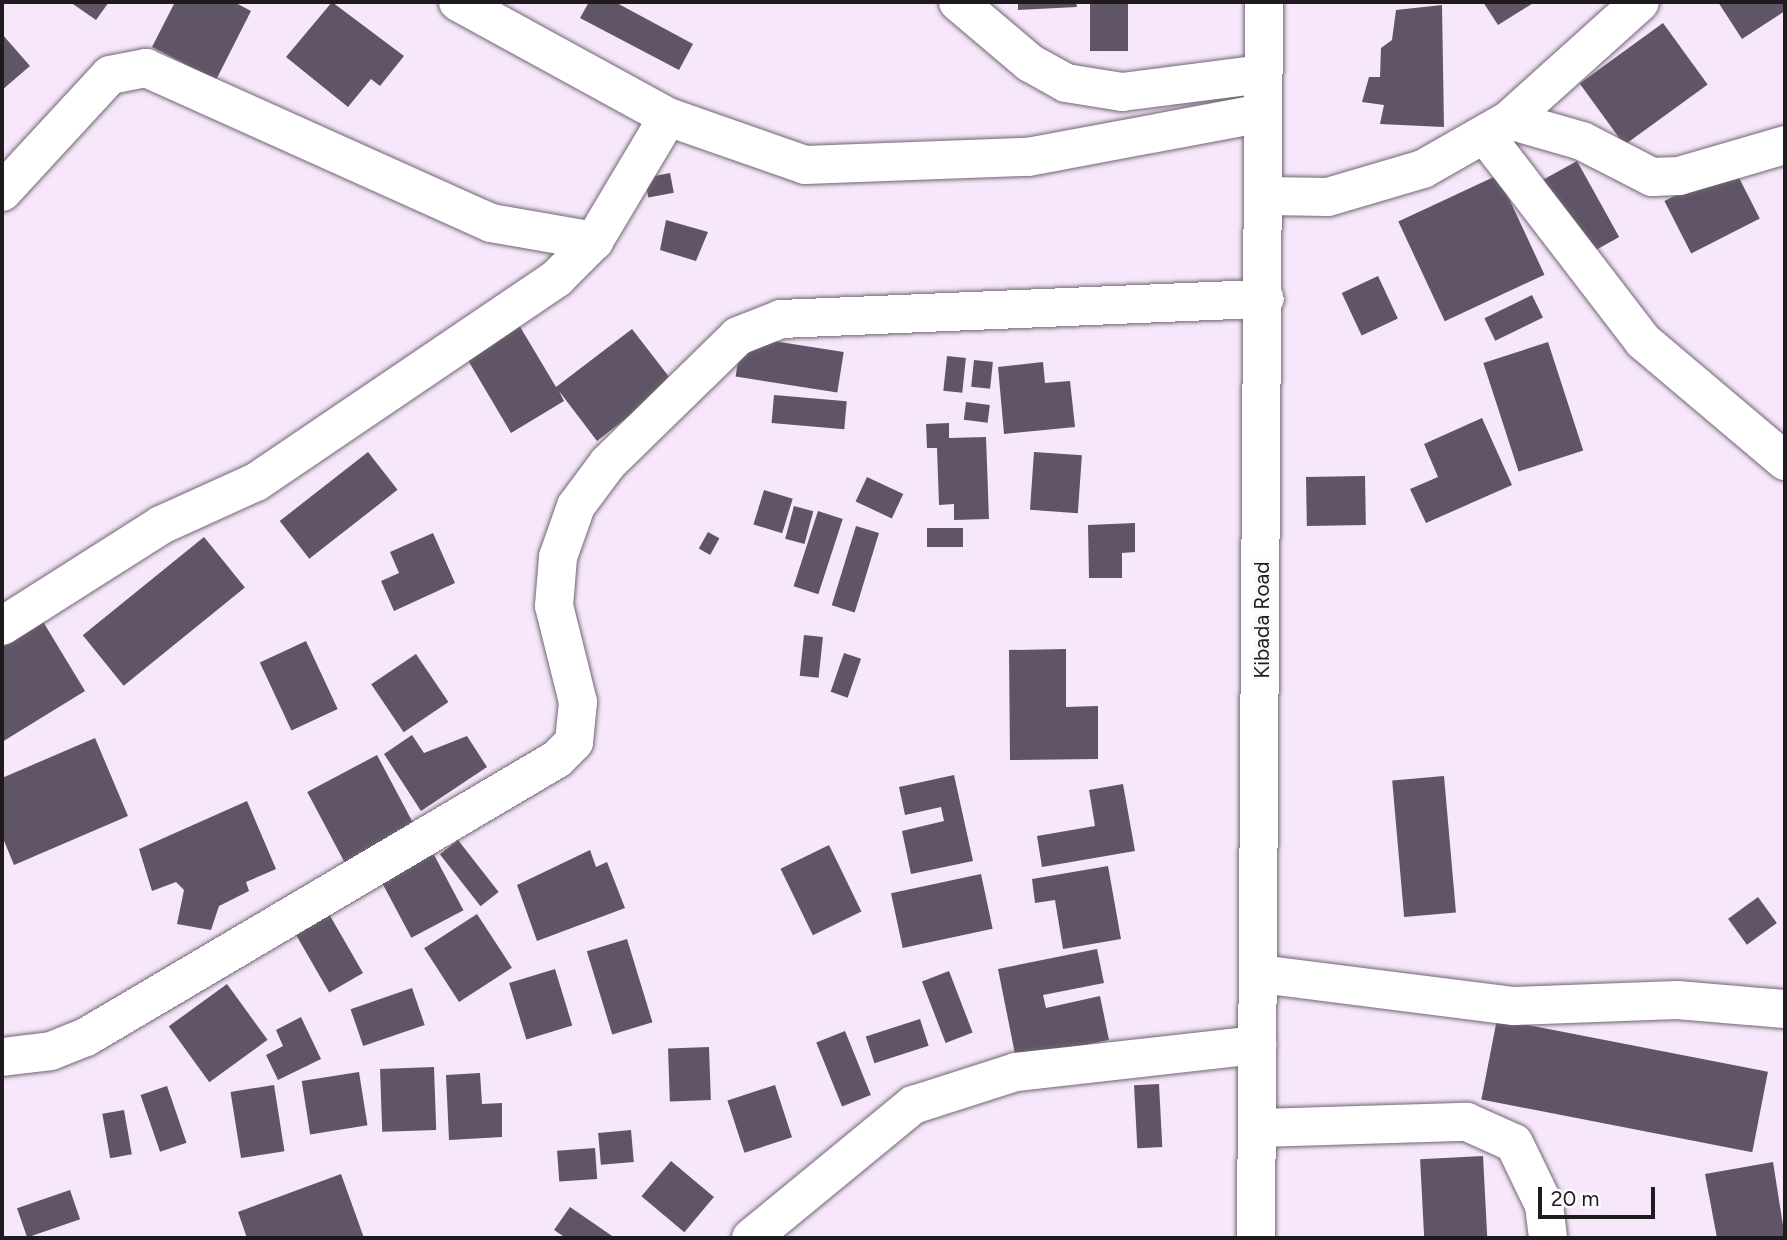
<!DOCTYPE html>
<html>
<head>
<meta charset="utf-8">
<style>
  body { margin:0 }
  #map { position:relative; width:1787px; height:1240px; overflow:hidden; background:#f6e7fa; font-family:Figtree,sans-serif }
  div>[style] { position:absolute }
  .building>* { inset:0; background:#605566; transform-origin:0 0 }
  .roads { filter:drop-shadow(0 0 2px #726575) drop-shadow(0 0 2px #726575) }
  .minor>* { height:38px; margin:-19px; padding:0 19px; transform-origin:19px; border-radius:19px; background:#fff }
  .major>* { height:38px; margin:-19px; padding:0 19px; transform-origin:19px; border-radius:19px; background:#fff }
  span { translate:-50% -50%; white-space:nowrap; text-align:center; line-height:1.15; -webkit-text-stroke:7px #fcf9fd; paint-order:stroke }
  .street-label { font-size:21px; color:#1f1920 }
  .frame { position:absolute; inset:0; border:4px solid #1f1920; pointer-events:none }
  .scale { position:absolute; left:1538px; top:1187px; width:117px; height:32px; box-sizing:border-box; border:4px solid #1f1920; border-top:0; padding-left:9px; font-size:21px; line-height:24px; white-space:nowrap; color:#1f1920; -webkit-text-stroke:5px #fcf9fd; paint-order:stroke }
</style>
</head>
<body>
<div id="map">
  <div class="building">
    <div style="clip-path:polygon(70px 2px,109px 2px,96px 20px)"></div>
    <div style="clip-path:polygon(175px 2px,234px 2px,251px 11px,216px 80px,152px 47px)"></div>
    <div style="clip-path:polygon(332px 2px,404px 56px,380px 86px,371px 79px,348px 107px,286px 57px)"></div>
    <div style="clip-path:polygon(589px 2px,615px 2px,693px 44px,679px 70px,580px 18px)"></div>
    <div style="clip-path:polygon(1018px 2px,1076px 2px,1077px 7px,1018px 10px)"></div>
    <div style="left:1090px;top:2px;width:38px;height:49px"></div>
    <div style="clip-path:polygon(1483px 2px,1535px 2px,1498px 25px)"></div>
    <div style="clip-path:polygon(1718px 2px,1785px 2px,1785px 11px,1742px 39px)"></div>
    <div style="clip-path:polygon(1442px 5px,1444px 127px,1380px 124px,1384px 105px,1362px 102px,1369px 77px,1380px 77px,1381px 48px,1392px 40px,1396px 10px)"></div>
    <div style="left:1663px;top:23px;width:76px;height:103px;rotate:54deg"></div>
    <div style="clip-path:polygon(2px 34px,30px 66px,2px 90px)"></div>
    <div style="left:1577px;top:161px;width:87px;height:42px;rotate:61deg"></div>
    <div style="left:1733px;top:166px;width:59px;height:77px;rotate:63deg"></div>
    <div style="left:670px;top:173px;width:20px;height:26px;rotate:79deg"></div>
    <div style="left:1498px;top:175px;width:110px;height:110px;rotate:65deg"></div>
    <div style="clip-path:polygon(666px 220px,708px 232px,696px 261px,660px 250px)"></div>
    <div style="left:1378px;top:276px;width:47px;height:40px;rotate:65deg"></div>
    <div style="left:1532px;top:295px;width:25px;height:53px;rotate:64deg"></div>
    <div style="clip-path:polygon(519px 325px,556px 387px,632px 329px,673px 382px,597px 441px,559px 391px,564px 401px,511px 433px,466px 357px)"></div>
    <div style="left:742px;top:336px;width:103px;height:41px;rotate:9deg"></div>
    <div style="left:1548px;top:342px;width:114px;height:68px;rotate:72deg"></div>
    <div style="left:947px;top:356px;width:19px;height:35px;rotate:6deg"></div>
    <div style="left:974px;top:360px;width:19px;height:27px;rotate:6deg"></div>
    <div style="clip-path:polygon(1043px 362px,1045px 383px,1070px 381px,1075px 427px,1004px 434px,998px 367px)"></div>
    <div style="left:774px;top:395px;width:73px;height:28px;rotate:5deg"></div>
    <div style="left:966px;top:402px;width:24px;height:18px;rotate:7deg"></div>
    <div style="clip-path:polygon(1482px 418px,1512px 485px,1426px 523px,1410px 489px,1438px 477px,1424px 444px)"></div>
    <div style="clip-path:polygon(949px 423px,949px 438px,986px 437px,989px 519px,954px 520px,954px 504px,939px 505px,937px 448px,927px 448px,926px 424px)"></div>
    <div style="left:368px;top:452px;width:48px;height:112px;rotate:52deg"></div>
    <div style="left:1034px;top:452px;width:48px;height:58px;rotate:4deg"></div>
    <div style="left:1365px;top:476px;width:49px;height:59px;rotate:89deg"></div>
    <div style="left:867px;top:477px;width:40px;height:27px;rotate:25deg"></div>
    <div style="left:764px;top:490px;width:30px;height:36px;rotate:17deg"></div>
    <div style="left:794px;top:506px;width:20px;height:34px;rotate:15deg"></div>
    <div style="left:818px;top:511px;width:26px;height:79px;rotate:18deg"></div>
    <div style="clip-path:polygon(1135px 523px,1135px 552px,1122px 553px,1122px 578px,1089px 578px,1088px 525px)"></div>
    <div style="left:856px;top:526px;width:24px;height:83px;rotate:17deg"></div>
    <div style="left:927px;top:528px;width:36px;height:19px"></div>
    <div style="left:708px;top:532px;width:13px;height:19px;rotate:29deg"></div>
    <div style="clip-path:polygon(433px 533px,455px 583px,394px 611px,381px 581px,399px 573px,390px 552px)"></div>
    <div style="left:204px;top:537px;width:65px;height:156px;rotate:51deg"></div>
    <div style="clip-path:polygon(39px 615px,85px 691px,2px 742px,2px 638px)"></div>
    <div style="left:804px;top:635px;width:19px;height:41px;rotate:6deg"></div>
    <div style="left:306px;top:641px;width:75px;height:51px;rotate:65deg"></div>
    <div style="clip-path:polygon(1066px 649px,1066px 707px,1098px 706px,1098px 759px,1010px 760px,1009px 650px)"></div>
    <div style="left:844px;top:653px;width:18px;height:41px;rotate:19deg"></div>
    <div style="left:416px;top:654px;width:58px;height:54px;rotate:56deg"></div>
    <div style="clip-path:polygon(412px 735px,424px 753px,467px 736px,487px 767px,421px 811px,384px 754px)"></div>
    <div style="clip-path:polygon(95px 738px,128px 816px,14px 865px,2px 836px,2px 778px)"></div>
    <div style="left:377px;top:755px;width:80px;height:79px;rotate:62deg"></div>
    <div style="clip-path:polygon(954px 775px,973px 861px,911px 874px,902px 831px,944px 821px,941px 807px,905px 815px,899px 787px)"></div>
    <div style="left:1444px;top:776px;width:137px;height:52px;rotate:85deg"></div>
    <div style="clip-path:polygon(1123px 784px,1135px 851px,1042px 867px,1037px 836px,1095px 826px,1089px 790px)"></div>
    <div style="clip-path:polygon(247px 801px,276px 869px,246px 882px,249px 891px,219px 906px,211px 930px,177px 924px,184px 890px,176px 882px,152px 891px,139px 849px)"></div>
    <div style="left:458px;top:840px;width:66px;height:23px;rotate:52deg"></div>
    <div style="left:829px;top:845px;width:74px;height:54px;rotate:64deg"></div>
    <div style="clip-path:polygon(590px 850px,596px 867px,607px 862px,625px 908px,537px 941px,517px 885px)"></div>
    <div style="left:432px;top:851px;width:67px;height:59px;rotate:62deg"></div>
    <div style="clip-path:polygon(1108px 866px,1121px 939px,1063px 949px,1055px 900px,1035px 903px,1032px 879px)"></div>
    <div style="left:981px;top:874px;width:56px;height:92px;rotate:78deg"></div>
    <div style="left:1758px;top:897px;width:32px;height:37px;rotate:54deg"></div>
    <div style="left:329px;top:914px;width:68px;height:39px;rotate:60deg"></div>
    <div style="left:477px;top:914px;width:64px;height:63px;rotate:57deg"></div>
    <div style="left:627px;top:939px;width:87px;height:42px;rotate:73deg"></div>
    <div style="clip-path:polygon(1097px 949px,1104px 983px,1043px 995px,1046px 1008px,1100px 996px,1109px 1040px,1016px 1059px,998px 969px)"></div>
    <div style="left:555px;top:969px;width:59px;height:48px;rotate:73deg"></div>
    <div style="left:949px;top:971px;width:66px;height:29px;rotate:69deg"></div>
    <div style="left:227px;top:984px;width:69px;height:72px;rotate:54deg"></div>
    <div style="left:412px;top:988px;width:39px;height:65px;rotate:71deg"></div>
    <div style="clip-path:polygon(301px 1017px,321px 1059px,278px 1080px,266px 1055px,283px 1046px,276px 1030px)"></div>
    <div style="left:920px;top:1019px;width:28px;height:57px;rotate:72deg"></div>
    <div style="left:1497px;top:1019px;width:276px;height:82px;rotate:11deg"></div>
    <div style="left:845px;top:1031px;width:69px;height:31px;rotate:68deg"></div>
    <div style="left:709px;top:1047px;width:53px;height:41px;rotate:88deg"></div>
    <div style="left:434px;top:1067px;width:63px;height:54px;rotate:88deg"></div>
    <div style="left:359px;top:1072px;width:54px;height:58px;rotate:81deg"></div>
    <div style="clip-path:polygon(480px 1073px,482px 1104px,502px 1103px,502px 1137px,449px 1140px,446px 1075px)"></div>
    <div style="left:1159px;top:1084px;width:63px;height:25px;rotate:87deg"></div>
    <div style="left:274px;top:1085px;width:67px;height:44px;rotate:81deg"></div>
    <div style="left:775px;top:1085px;width:55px;height:50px;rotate:72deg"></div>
    <div style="left:167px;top:1086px;width:60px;height:28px;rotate:71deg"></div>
    <div style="left:124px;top:1110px;width:45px;height:22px;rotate:80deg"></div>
    <div style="left:631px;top:1130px;width:32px;height:33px;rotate:85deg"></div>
    <div style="left:595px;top:1148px;width:31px;height:38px;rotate:86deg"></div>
    <div style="left:1483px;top:1156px;width:82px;height:63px;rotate:87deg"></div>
    <div style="left:671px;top:1161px;width:56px;height:46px;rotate:40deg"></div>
    <div style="clip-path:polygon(1773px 1162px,1785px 1238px,1717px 1238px,1705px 1174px)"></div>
    <div style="clip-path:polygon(341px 1174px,364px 1238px,247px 1238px,238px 1212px)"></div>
    <div style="left:70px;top:1190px;width:31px;height:56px;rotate:71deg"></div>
    <div style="clip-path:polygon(570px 1207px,615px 1238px,566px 1238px,554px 1230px)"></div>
  </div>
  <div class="roads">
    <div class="minor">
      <div style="left:458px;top:2px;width:239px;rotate:28.7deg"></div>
      <div style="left:668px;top:117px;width:145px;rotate:19.3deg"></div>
      <div style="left:805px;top:165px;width:223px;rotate:-2.1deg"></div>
      <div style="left:1028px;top:157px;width:239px;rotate:-10.6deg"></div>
      <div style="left:958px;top:2px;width:94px;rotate:40.3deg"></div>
      <div style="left:1030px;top:63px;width:41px;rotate:29.1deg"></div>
      <div style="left:1066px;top:83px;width:57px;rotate:9.1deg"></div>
      <div style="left:1122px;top:92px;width:141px;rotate:-7.3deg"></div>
      <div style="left:1509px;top:120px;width:76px;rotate:16deg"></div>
      <div style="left:1582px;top:141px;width:79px;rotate:27.2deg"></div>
      <div style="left:1652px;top:177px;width:27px;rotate:-2deg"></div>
      <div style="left:1679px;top:176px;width:110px;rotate:-16.3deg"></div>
      <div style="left:1485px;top:135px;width:260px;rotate:52.5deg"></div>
      <div style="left:1643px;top:341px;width:186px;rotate:40.2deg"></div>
      <div style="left:2px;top:192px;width:159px;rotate:-47.3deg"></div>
      <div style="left:110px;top:75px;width:37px;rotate:-11deg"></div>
      <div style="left:146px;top:68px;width:378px;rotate:24.2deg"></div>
      <div style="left:491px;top:223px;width:105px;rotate:9.9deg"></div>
      <div style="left:594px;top:241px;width:144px;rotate:-59.2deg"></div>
      <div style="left:1267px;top:196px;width:61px;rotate:0.9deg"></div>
      <div style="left:1328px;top:197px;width:99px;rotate:-16.4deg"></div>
      <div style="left:1423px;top:169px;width:99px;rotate:-29.7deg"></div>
      <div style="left:1509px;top:120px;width:176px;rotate:-42deg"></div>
      <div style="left:2px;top:626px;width:188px;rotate:-32.4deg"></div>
      <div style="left:161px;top:525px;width:104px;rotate:-24.4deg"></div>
      <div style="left:256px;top:482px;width:364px;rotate:-34.1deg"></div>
      <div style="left:557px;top:278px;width:52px;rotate:-45deg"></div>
      <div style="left:1260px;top:974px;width:256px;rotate:7.2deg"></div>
      <div style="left:1514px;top:1006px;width:163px;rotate:-2.1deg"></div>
      <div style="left:1677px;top:1000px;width:108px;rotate:4.8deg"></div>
      <div style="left:2px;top:1057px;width:49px;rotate:-7deg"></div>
      <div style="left:51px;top:1051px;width:38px;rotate:-22deg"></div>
      <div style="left:86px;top:1037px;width:547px;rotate:-30.55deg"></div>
      <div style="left:557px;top:759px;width:24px;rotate:-45deg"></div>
      <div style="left:574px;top:742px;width:40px;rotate:-84.3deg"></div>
      <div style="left:578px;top:702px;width:99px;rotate:-104deg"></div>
      <div style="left:554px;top:606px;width:49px;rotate:-85.3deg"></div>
      <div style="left:558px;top:557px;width:54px;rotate:-70.6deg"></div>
      <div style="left:576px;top:506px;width:54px;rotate:-53.3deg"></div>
      <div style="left:608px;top:463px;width:182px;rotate:-44.3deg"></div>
      <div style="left:738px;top:336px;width:46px;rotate:-21.6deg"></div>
      <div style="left:781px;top:319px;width:484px;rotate:-2.4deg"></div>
      <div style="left:1260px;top:1128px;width:207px;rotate:-1.7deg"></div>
      <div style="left:1467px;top:1122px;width:51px;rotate:24.1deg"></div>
      <div style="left:1514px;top:1143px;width:69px;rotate:64.2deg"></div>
      <div style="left:1544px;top:1205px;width:33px;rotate:83deg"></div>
      <div style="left:751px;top:1238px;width:210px;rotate:-39.4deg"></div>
      <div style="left:913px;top:1105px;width:108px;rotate:-17.8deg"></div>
      <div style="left:1016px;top:1072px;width:243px;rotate:-6.4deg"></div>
    </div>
    <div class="major">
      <div style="left:1256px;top:1238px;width:1236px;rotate:-89.63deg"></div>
    </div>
  </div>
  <div class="street-label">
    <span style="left:1262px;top:620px;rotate:-90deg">Kibada Road</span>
  </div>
  <div class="frame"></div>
  <div class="scale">20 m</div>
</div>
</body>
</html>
